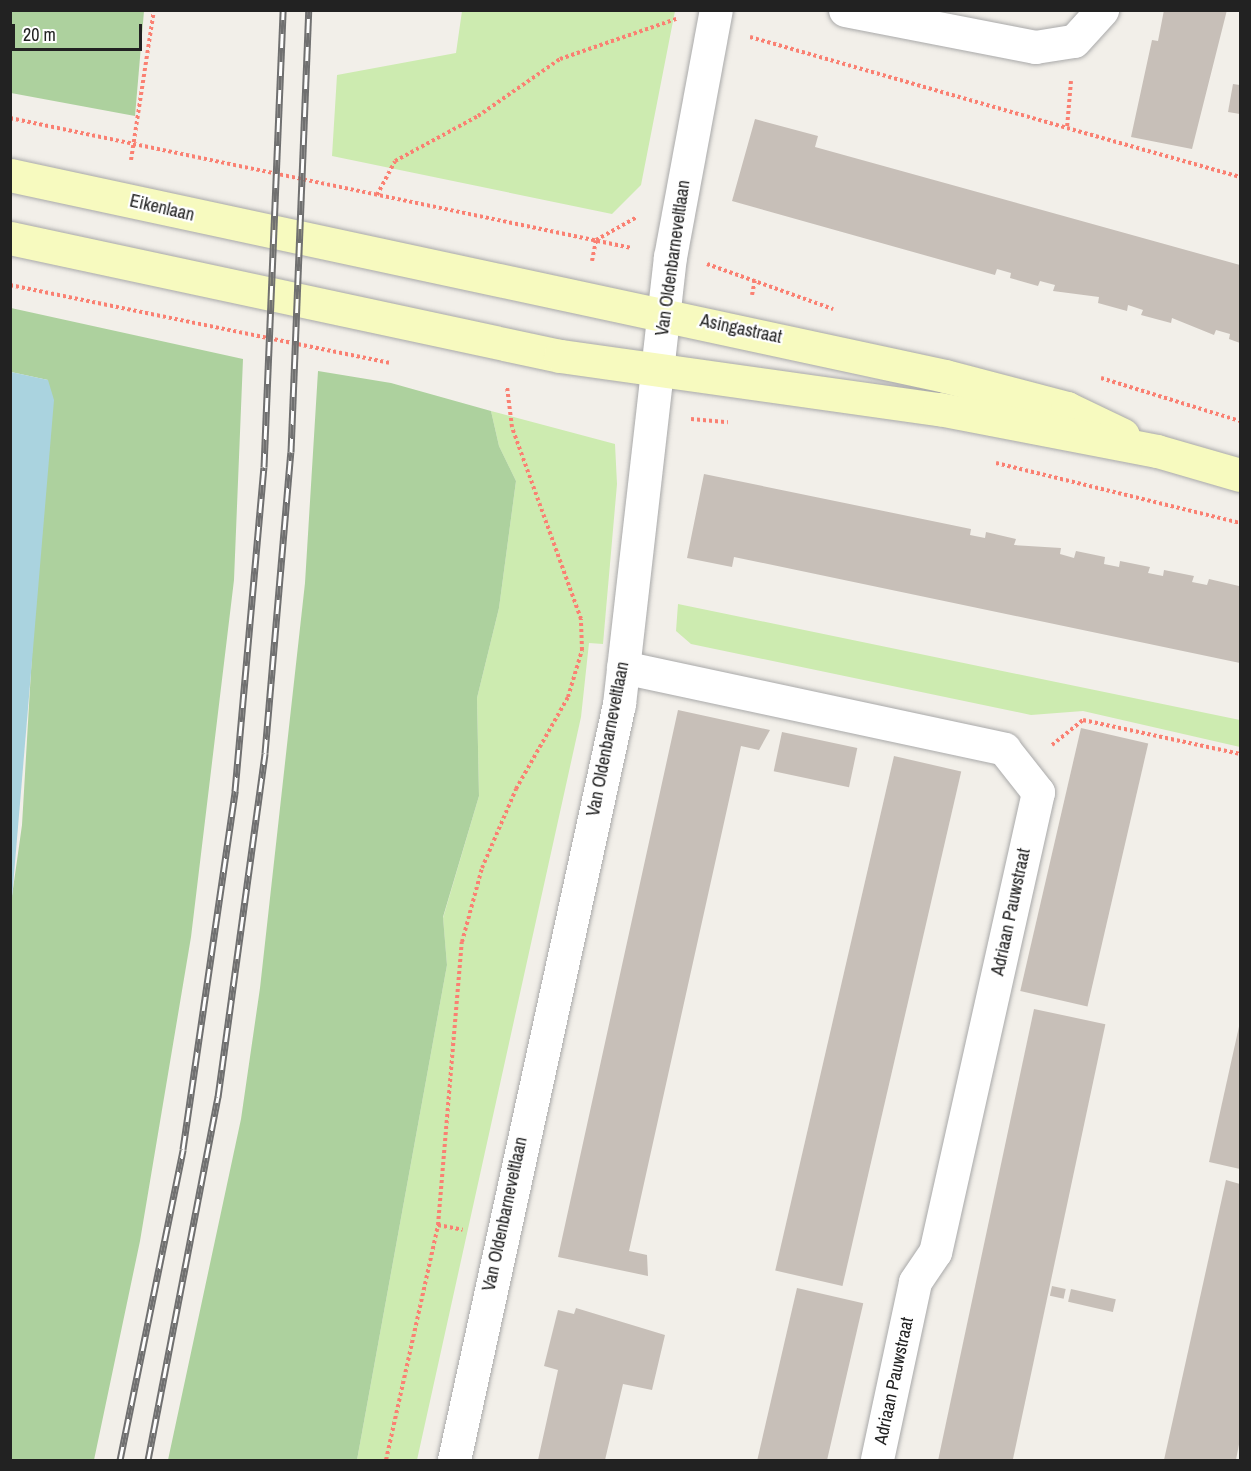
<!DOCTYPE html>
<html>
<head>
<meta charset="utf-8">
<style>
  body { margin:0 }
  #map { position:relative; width:1251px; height:1471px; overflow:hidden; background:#f2efe9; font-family:"Archivo Narrow",sans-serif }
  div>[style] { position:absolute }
  .grass>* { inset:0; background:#cdebb0 }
  .forest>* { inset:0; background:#add19e }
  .water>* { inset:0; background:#aad3df }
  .building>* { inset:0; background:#c7bfb8; transform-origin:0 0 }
  .path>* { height:4px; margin-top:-2px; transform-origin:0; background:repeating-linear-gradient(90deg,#fa8072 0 3px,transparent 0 6px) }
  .roads { filter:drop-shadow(0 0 2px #a9a9a9) drop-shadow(0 0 2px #a9a9a9) }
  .minor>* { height:33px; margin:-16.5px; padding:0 16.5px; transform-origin:16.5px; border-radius:16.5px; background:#fff }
  .secondary>* { height:33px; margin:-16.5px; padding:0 16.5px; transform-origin:16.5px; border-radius:16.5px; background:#f7fabf }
  .rail>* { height:7px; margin-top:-3.5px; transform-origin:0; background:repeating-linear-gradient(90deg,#fff 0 14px,#707070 0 28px); box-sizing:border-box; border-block:2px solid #707070 }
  span { translate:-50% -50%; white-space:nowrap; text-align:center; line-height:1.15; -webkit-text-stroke:4.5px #fff; paint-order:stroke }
  .street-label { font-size:18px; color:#222 }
  .frame { position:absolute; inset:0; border:12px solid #222; pointer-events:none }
  .scale { position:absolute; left:12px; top:24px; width:130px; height:27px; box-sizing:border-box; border:3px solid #222; border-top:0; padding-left:8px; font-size:18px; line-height:21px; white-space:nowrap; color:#222; -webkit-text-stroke:4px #fff; paint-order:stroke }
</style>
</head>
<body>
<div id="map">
  <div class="grass">
    <div style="clip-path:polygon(462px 11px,675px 11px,641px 185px,612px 214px,332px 156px,337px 75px,456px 53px)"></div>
    <div style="clip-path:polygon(491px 411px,615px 444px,617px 484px,603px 644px,589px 643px,581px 717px,417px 1460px,357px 1460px,447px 965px,443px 918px,479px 796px,477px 698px,499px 608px,516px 481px,499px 446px)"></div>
    <div style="clip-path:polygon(678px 604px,1240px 720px,1240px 747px,1083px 711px,1031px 715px,691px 644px,676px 631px)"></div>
  </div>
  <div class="forest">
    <div style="clip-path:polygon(10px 11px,144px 11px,135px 116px,11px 93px)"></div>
    <div style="clip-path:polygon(11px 308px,243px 359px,234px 580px,191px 937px,140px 1241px,94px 1460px,11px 1460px,10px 910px,22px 825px,48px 380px,11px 372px)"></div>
    <div style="clip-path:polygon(318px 371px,391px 383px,491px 411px,499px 446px,516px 481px,499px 608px,477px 698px,479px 796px,443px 917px,447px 965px,357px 1460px,168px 1460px,241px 1119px,260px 988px,305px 583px)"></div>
  </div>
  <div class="water">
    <div style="clip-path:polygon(11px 372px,48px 380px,54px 400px,11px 910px)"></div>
  </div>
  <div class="building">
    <div style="clip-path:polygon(1164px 10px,1227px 10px,1192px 149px,1131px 137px,1152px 40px,1158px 41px)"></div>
    <div style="clip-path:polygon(1233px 84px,1240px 85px,1240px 114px,1228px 112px)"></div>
    <div style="clip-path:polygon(755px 119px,818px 136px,815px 147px,1240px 265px,1240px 343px,1229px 339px,1230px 334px,1216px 330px,1214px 335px,1172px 318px,1171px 323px,1141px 315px,1143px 310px,1128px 305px,1127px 311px,1098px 303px,1099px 297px,1053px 291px,1055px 285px,1040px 281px,1038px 286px,1010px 278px,1011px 273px,997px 269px,995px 275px,732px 201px)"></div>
    <div style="clip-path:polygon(704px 474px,971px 529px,970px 535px,985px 538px,986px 532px,1016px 539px,1014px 545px,1061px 548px,1060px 554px,1074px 558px,1076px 551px,1105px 557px,1104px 564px,1119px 567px,1120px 561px,1150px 567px,1148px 573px,1163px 576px,1164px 570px,1194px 576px,1192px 582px,1207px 585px,1209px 579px,1239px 586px,1240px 663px,734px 557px,732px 567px,687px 558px)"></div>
    <div style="clip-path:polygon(678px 710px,770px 730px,759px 750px,741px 746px,629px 1251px,647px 1255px,648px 1276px,558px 1257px)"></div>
    <div style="left:1081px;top:728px;width:69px;height:270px;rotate:13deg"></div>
    <div style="left:782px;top:732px;width:77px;height:40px;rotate:12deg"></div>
    <div style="left:894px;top:756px;width:69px;height:528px;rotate:13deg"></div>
    <div style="left:1034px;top:1009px;width:73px;height:461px;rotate:12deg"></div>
    <div style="clip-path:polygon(1240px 1022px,1240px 1169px,1209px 1162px)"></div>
    <div style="clip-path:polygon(1226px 1180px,1240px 1184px,1240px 1439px,1236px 1460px,1164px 1460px)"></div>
    <div style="left:1052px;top:1286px;width:14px;height:10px;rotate:12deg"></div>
    <div style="left:797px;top:1288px;width:68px;height:176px;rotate:13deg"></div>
    <div style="left:1071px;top:1289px;width:46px;height:13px;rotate:13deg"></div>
    <div style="clip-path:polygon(576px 1308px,665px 1335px,652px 1390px,623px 1384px,605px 1460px,538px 1460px,558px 1370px,544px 1366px,558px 1310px,574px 1314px)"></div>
  </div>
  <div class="path">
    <div style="left:750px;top:37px;width:330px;rotate:16deg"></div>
    <div style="left:1071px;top:81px;width:47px;rotate:94.9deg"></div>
    <div style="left:1067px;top:128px;width:180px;rotate:15.8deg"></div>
    <div style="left:10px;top:118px;width:635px;rotate:11.81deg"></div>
    <div style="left:131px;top:160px;width:152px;rotate:-81.3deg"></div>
    <div style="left:377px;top:195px;width:38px;rotate:-62deg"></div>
    <div style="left:395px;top:161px;width:94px;rotate:-28.5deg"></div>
    <div style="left:478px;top:116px;width:100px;rotate:-34.8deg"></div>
    <div style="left:560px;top:59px;width:123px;rotate:-19deg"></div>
    <div style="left:592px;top:261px;width:21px;rotate:-79deg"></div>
    <div style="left:596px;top:240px;width:47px;rotate:-29.3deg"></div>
    <div style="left:707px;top:264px;width:134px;rotate:19.7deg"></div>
    <div style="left:10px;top:285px;width:387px;rotate:11.6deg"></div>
    <div style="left:752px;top:295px;width:15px;rotate:-79deg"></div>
    <div style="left:1101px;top:378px;width:145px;rotate:17.2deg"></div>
    <div style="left:691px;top:419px;width:37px;rotate:5deg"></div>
    <div style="left:996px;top:463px;width:251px;rotate:13.8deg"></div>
    <div style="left:1052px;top:745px;width:40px;rotate:-39deg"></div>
    <div style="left:1083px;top:720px;width:161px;rotate:12.2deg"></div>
    <div style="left:438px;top:1225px;width:25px;rotate:11deg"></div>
    <div style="left:386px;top:1460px;width:241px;rotate:-77.5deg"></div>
    <div style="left:438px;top:1225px;width:284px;rotate:-85.2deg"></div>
    <div style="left:462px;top:942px;width:77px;rotate:-74.9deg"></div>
    <div style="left:482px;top:868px;width:86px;rotate:-66.7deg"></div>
    <div style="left:516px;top:789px;width:106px;rotate:-60.5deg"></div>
    <div style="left:568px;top:697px;width:49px;rotate:-73.4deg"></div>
    <div style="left:582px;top:650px;width:31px;rotate:-92deg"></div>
    <div style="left:581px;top:619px;width:204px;rotate:-109.8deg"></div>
    <div style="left:512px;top:427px;width:40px;rotate:-97.1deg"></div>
  </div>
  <div class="roads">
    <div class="minor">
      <div style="left:845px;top:10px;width:194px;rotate:11deg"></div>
      <div style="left:1035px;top:47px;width:39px;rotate:-9deg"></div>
      <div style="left:1074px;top:41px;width:42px;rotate:-47.9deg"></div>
      <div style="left:623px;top:667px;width:390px;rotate:12.1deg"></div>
      <div style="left:1004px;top:749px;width:55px;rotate:51.7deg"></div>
      <div style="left:1038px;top:792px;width:471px;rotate:102.6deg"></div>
      <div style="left:935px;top:1252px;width:36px;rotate:124deg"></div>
      <div style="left:915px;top:1282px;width:182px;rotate:102.1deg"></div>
      <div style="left:454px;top:1460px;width:774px;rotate:-77.69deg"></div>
      <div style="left:619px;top:704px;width:450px;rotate:-83.5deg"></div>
      <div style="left:670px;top:257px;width:251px;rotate:-79.5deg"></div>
    </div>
    <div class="secondary">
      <div style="left:10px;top:175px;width:956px;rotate:12.13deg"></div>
      <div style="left:945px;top:376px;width:126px;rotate:14.7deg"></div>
      <div style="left:1067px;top:408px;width:62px;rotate:25.7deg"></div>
      <div style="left:10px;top:238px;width:563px;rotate:12.11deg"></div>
      <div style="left:560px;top:356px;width:383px;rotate:8deg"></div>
      <div style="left:939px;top:409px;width:222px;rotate:10.9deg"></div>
      <div style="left:1157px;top:451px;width:86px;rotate:16.1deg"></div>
    </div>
  </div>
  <div class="rail">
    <div style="left:120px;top:1460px;width:317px;rotate:-78.5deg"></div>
    <div style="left:183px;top:1149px;width:362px;rotate:-81.7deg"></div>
    <div style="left:235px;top:791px;width:325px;rotate:-84.9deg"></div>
    <div style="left:264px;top:467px;width:457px;rotate:-87.6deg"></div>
    <div style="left:148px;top:1460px;width:370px;rotate:-79.1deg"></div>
    <div style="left:218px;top:1097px;width:347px;rotate:-82.2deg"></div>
    <div style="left:265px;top:753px;width:302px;rotate:-85.1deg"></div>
    <div style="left:291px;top:452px;width:442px;rotate:-87.7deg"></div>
  </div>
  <div class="street-label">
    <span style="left:162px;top:208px;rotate:13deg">Eikenlaan</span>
    <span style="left:673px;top:258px;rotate:-82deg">Van Oldenbarneveltlaan</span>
    <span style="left:741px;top:329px;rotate:12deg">Asingastraat</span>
    <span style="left:608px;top:739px;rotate:-79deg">Van Oldenbarneveltlaan</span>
    <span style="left:1011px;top:912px;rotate:-78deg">Adriaan Pauwstraat</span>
    <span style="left:505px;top:1214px;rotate:-78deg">Van Oldenbarneveltlaan</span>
    <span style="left:894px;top:1381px;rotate:-78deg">Adriaan Pauwstraat</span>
  </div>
  <div class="frame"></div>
  <div class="scale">20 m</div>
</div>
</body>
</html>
